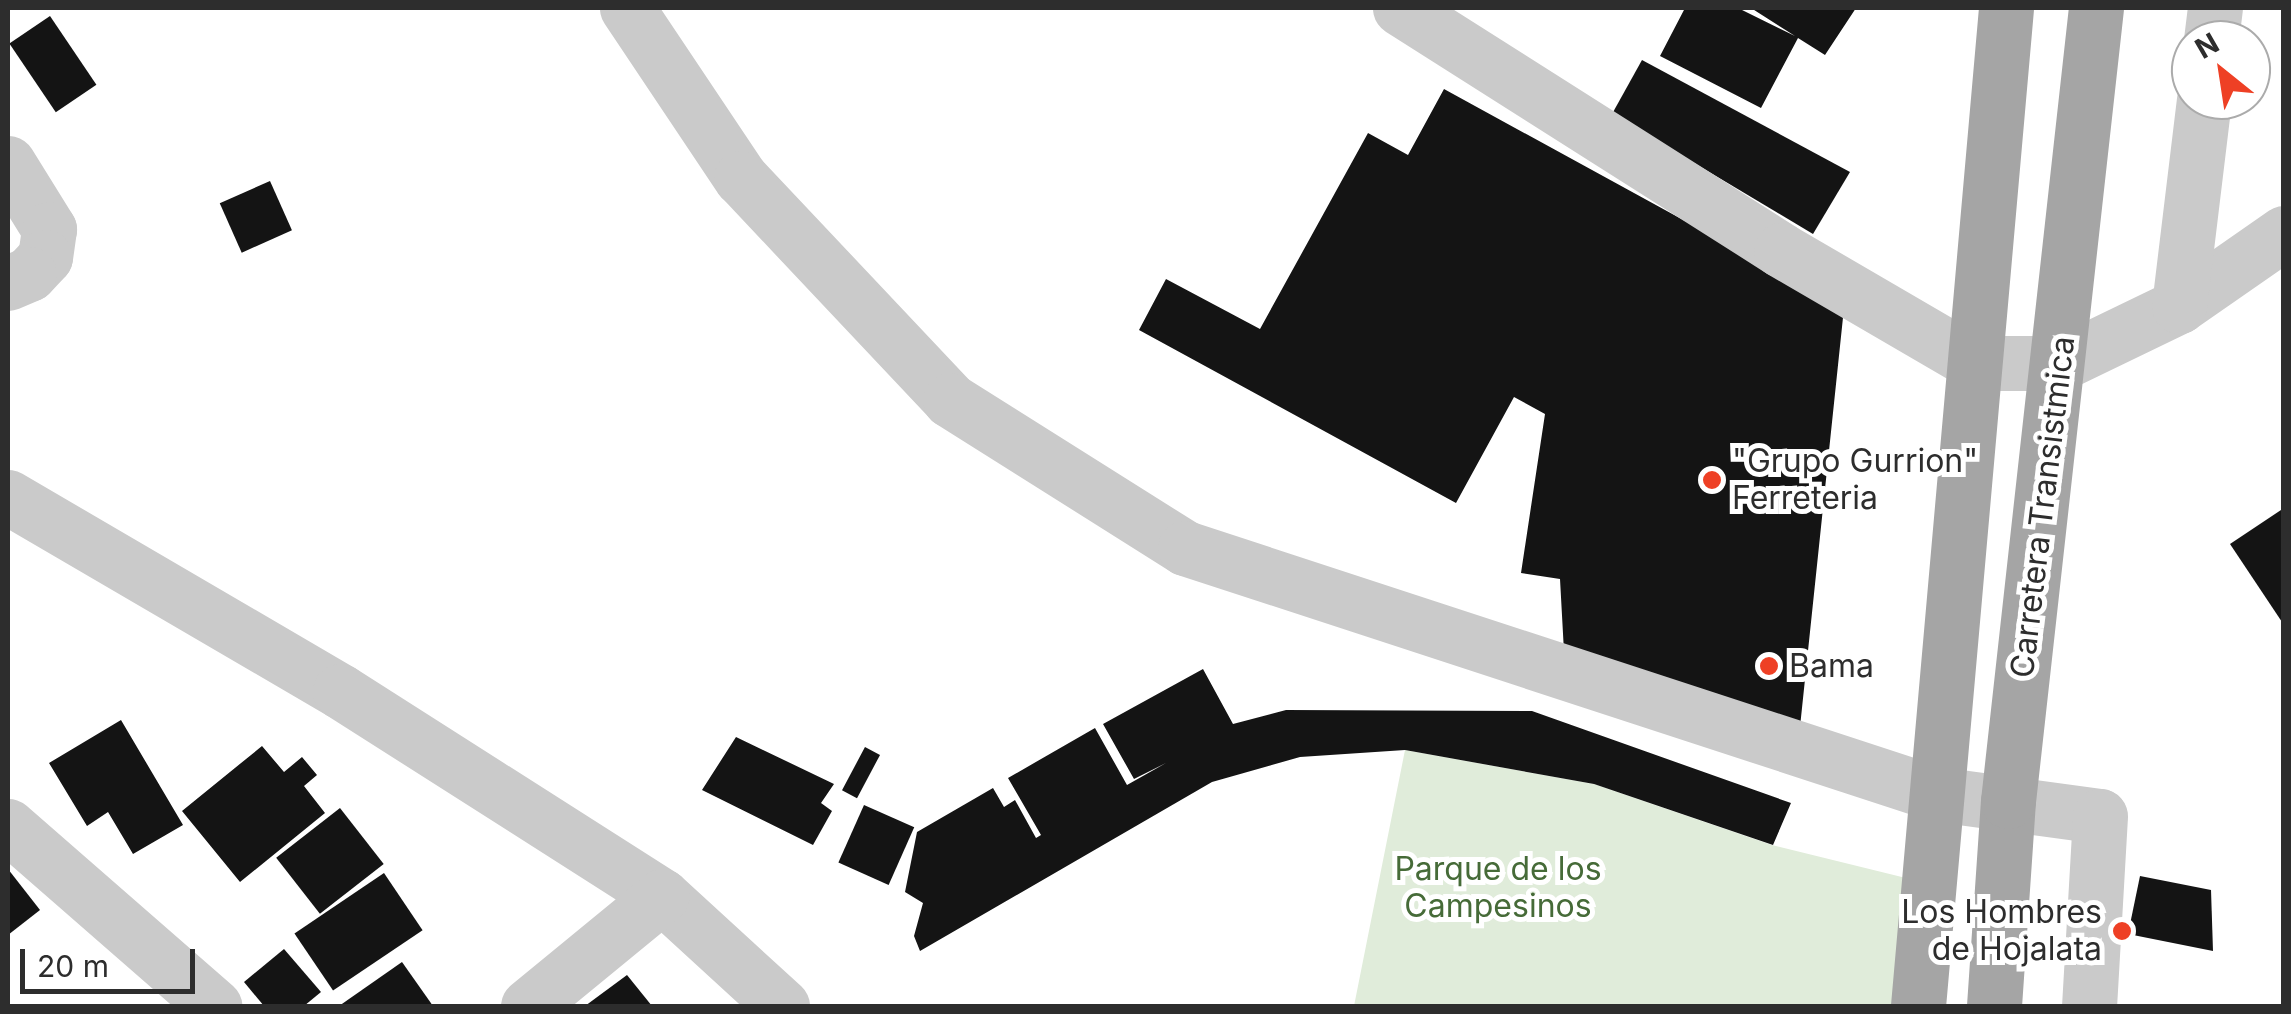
<!DOCTYPE html>
<html>
<head>
<meta charset="utf-8">
<style>
  body { margin:0 }
  #map { position:relative; width:2291px; height:1014px; overflow:hidden; background:#fff; font-family:Inter,sans-serif }
  div>[style] { position:absolute }
  .green>* { inset:0; background:#e0ecda }
  .building>* { inset:0; background:#141414; transform-origin:0 0 }
  .street>* { height:55px; margin:-27.5px; padding:0 27.5px; transform-origin:27.5px; border-radius:27.5px; background:#cacaca }
  .primary>* { height:55px; margin:-27.5px; padding:0 27.5px; transform-origin:27.5px; border-radius:27.5px; background:#a5a5a5 }
  .dots>* { width:28px; height:28px; translate:-50% -50%; box-sizing:border-box; border:5px solid #fff; border-radius:50% }
  span { translate:-50% -50%; white-space:nowrap; text-align:center; line-height:1.15; -webkit-text-stroke:10px #fff; paint-order:stroke }
  .poi-label { font-size:32px; color:#2d2d2d }
  .left { translate:0 -50%; text-align:left }
  .right { translate:-100% -50%; text-align:right }
  .street-label { font-size:32px; color:#2d2d2d }
  .park-label { font-size:32px; color:#466b38 }
  .frame { position:absolute; inset:0; border:10px solid #2d2d2d; pointer-events:none }
  .north { position:absolute; left:2171px; top:20px; width:100px; height:100px; box-sizing:border-box; background:#fff; border:2px solid #ababab; border-radius:50%; rotate:330deg; font-size:28px; font-weight:700; line-height:40px; text-align:center; color:#2d2d2d }
  .north::after { content:''; display:block; margin:auto; width:35px; height:45px; background:#ee4025; clip-path:polygon(50% 0,100% 100%,50% 72%,0 100%) }
  .scale { position:absolute; left:20px; top:949px; width:175px; height:45px; box-sizing:border-box; border:5px solid #2d2d2d; border-top:0; padding-left:12px; font-size:30px; line-height:35px; white-space:nowrap; color:#2d2d2d; -webkit-text-stroke:8px #fff; paint-order:stroke }
</style>
</head>
<body>
<div id="map">
  <div class="green">
    <div style="clip-path:polygon(1405px 750px,1594px 784px,1772px 845px,1910px 879px,1896px 1006px,1354px 1006px)"></div>
  </div>
  <div class="building">
    <div style="clip-path:polygon(1685px 8px,1738px 8px,1795px 36px,1751px 8px,1856px 8px,1825px 55px,1798px 38px,1761px 108px,1660px 56px)"></div>
    <div style="left:50px;top:16px;width:83px;height:49px;rotate:56deg"></div>
    <div style="clip-path:polygon(1642px 60px,1850px 172px,1813px 234px,1612px 114px)"></div>
    <div style="clip-path:polygon(1444px 89px,1844px 308px,1800px 727px,1564px 652px,1560px 579px,1521px 573px,1545px 414px,1514px 397px,1456px 503px,1139px 330px,1166px 279px,1260px 329px,1368px 133px,1408px 155px)"></div>
    <div style="left:270px;top:181px;width:54px;height:55px;rotate:66deg"></div>
    <div style="clip-path:polygon(2284px 508px,2284px 625px,2230px 544px)"></div>
    <div style="clip-path:polygon(1203px 669px,1233px 724px,1286px 710px,1532px 711px,1791px 803px,1773px 845px,1594px 784px,1405px 750px,1300px 757px,1212px 782px,920px 951px,914px 936px,923px 903px,905px 892px,917px 832px,993px 788px,1004px 807px,1015px 800px,1036px 838px,1041px 835px,1008px 778px,1095px 728px,1127px 785px,1166px 763px,1134px 779px,1103px 724px)"></div>
    <div style="clip-path:polygon(121px 720px,183px 825px,133px 854px,108px 812px,87px 826px,49px 763px)"></div>
    <div style="clip-path:polygon(736px 737px,834px 784px,821px 803px,832px 811px,813px 845px,702px 790px)"></div>
    <div style="clip-path:polygon(262px 746px,284px 772px,302px 757px,317px 775px,304px 786px,325px 813px,240px 882px,182px 811px)"></div>
    <div style="left:865px;top:747px;width:17px;height:49px;rotate:28deg"></div>
    <div style="left:864px;top:805px;width:55px;height:63px;rotate:24deg"></div>
    <div style="left:340px;top:808px;width:71px;height:81px;rotate:52deg"></div>
    <div style="clip-path:polygon(8px 869px,40px 910px,8px 935px)"></div>
    <div style="left:384px;top:873px;width:69px;height:108px;rotate:56deg"></div>
    <div style="clip-path:polygon(2140px 876px,2211px 890px,2213px 951px,2128px 934px)"></div>
    <div style="clip-path:polygon(284px 949px,321px 992px,304px 1006px,264px 1006px,244px 982px)"></div>
    <div style="clip-path:polygon(402px 962px,433px 1006px,339px 1006px)"></div>
    <div style="clip-path:polygon(627px 975px,652px 1006px,585px 1006px)"></div>
  </div>
  <div class="street">
    <div style="left:627px;top:8px;width:205px;rotate:56.2deg"></div>
    <div style="left:741px;top:178px;width:305px;rotate:46.7deg"></div>
    <div style="left:950px;top:400px;width:278px;rotate:32.2deg"></div>
    <div style="left:1185px;top:548px;width:791px;rotate:18.11deg"></div>
    <div style="left:1937px;top:794px;width:164px;rotate:7.7deg"></div>
    <div style="left:2100px;top:816px;width:190px;rotate:93.3deg"></div>
    <div style="left:1400px;top:8px;width:451px;rotate:32.4deg"></div>
    <div style="left:1781px;top:250px;width:225px;rotate:30.2deg"></div>
    <div style="left:1975px;top:363px;width:86px"></div>
    <div style="left:2061px;top:363px;width:131px;rotate:-25.8deg"></div>
    <div style="left:2179px;top:306px;width:128px;rotate:-34.8deg"></div>
    <div style="left:2211px;top:40px;width:32px;rotate:-83deg"></div>
    <div style="left:8px;top:163px;width:78px;rotate:58.2deg"></div>
    <div style="left:49px;top:229px;width:28px;rotate:98deg"></div>
    <div style="left:45px;top:257px;width:23px;rotate:133deg"></div>
    <div style="left:29px;top:274px;width:23px;rotate:157deg"></div>
    <div style="left:2179px;top:306px;width:208px;rotate:-83.1deg"></div>
    <div style="left:8px;top:497px;width:385px;rotate:30.3deg"></div>
    <div style="left:340px;top:691px;width:382px;rotate:32.5deg"></div>
    <div style="left:662px;top:896px;width:163px;rotate:42.5deg"></div>
    <div style="left:8px;top:826px;width:274px;rotate:41.1deg"></div>
    <div style="left:528px;top:1006px;width:173px;rotate:-39.4deg"></div>
  </div>
  <div class="primary">
    <div style="left:1918px;top:1006px;width:1002px;rotate:-84.96deg"></div>
    <div style="left:1994px;top:1006px;width:205px;rotate:-86.1deg"></div>
    <div style="left:2008px;top:801px;width:798px;rotate:-83.67deg"></div>
  </div>
  <div class="dots">
    <div style="left:1712px;top:480px;background:#ee4025"></div>
    <div style="left:1769px;top:666px;background:#ee4025"></div>
    <div style="left:2122px;top:931px;background:#ee4025"></div>
  </div>
  <div class="poi-label">
    <span class="left" style="left:1732px;top:480px">"Grupo Gurrion"<br>Ferreteria</span>
    <span class="left" style="left:1789px;top:666px">Bama</span>
    <span class="right" style="left:2102px;top:931px">Los Hombres<br>de Hojalata</span>
  </div>
  <div class="street-label">
    <span style="left:2043px;top:507px;rotate:-83deg">Carretera Transistmica</span>
  </div>
  <div class="park-label">
    <span style="left:1498px;top:888px">Parque de los<br>Campesinos</span>
  </div>
  <div class="frame"></div>
  <div class="north">N</div>
  <div class="scale">20 m</div>
</div>
</body>
</html>
